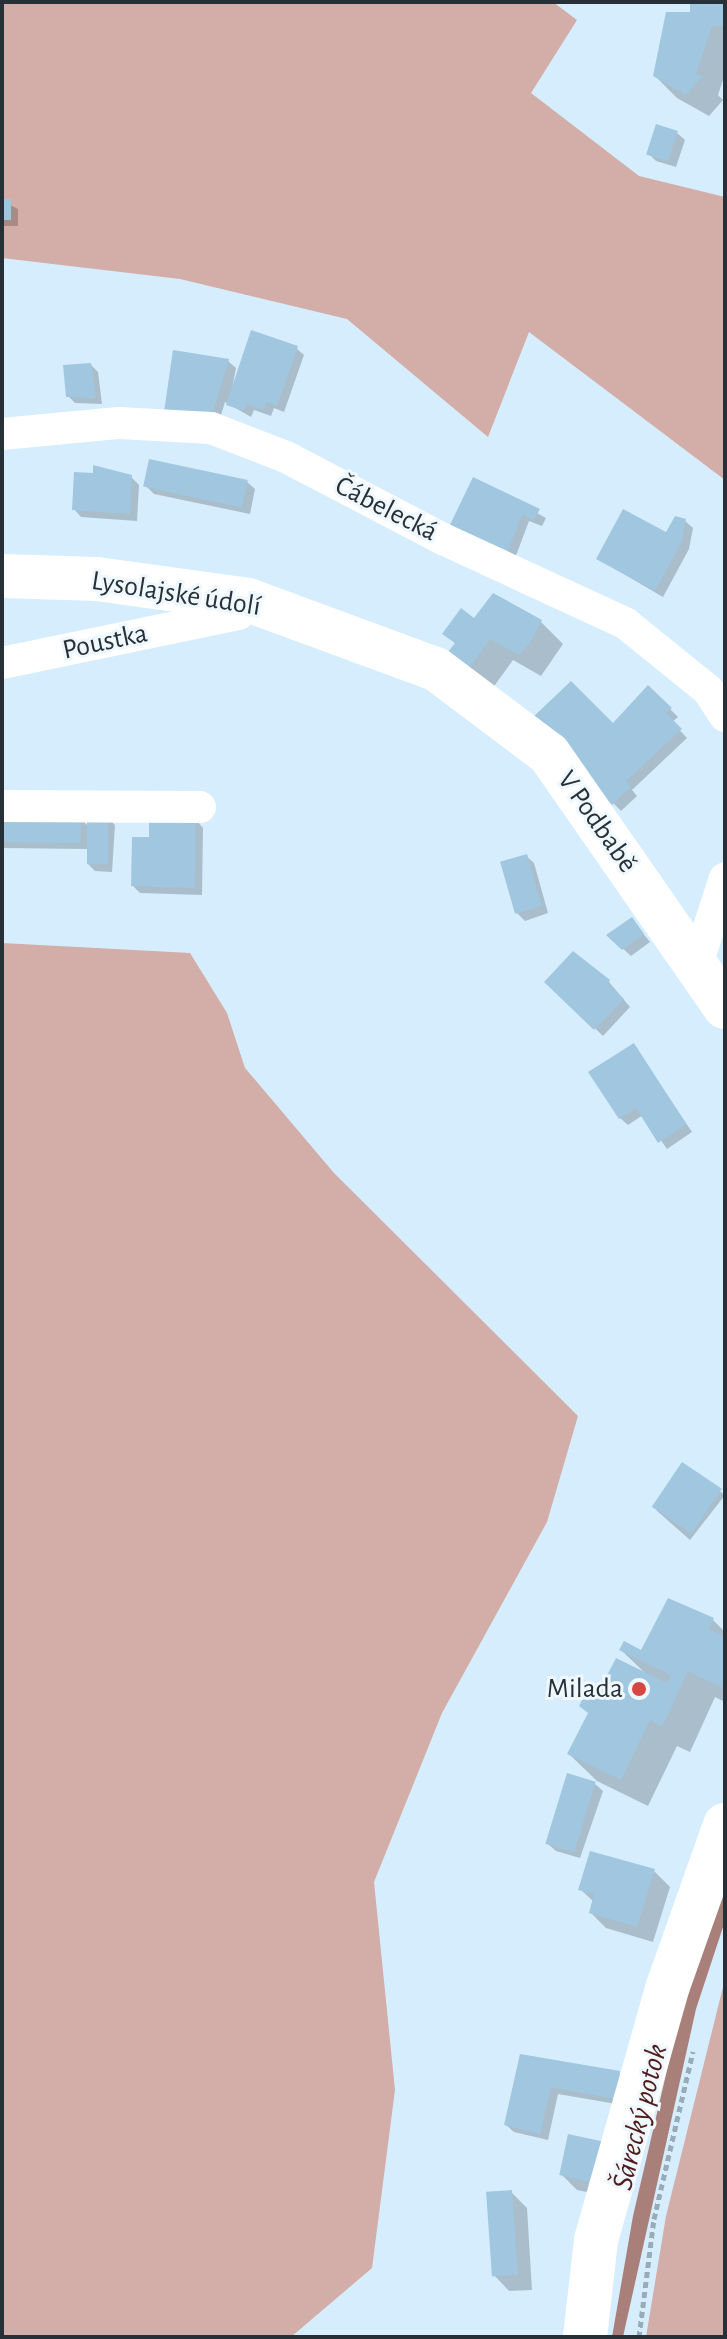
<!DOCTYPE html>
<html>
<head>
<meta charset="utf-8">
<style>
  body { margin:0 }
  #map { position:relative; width:727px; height:2339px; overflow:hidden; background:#d5edfd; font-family:"Alegreya Sans",sans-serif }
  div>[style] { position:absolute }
  .green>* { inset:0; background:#d3ada8 }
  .water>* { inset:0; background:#a97f7a }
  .shadow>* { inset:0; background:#0003 }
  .building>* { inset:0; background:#a0c7df; transform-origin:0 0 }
  .path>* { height:5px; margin-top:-2.5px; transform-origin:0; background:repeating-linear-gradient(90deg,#98acb8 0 6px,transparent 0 10px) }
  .street>* { height:32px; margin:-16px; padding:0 16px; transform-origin:16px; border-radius:16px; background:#fff }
  .secondary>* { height:44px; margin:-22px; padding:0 22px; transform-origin:22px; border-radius:22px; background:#fff }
  .dots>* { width:22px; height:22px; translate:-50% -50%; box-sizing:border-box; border:4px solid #eef8fe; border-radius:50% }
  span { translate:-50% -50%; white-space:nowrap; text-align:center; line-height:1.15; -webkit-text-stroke:6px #eef8fe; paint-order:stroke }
  .street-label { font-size:28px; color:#263036 }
  .poi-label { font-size:28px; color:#263036 }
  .right { translate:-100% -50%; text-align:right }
  .water-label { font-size:30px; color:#511b18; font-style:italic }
  .frame { position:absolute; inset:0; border:4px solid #263036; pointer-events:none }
</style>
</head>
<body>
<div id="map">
  <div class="green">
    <div style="clip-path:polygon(2px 2px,553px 2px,577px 20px,531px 93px,639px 176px,725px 197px,725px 480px,529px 332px,488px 437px,347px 319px,180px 279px,2px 258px)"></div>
    <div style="clip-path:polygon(2px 943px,190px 953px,227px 1013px,245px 1068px,334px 1173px,578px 1416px,547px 1522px,442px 1713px,374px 1882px,395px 2090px,372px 2268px,291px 2337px,2px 2337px)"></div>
    <div style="clip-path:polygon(725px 1979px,725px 2337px,646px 2337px,666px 2216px)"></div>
  </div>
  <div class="water">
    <div style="clip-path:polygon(725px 1891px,725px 1921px,696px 2009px,623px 2337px,612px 2337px,633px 2216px,685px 1993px)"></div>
  </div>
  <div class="shadow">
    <div style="clip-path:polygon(692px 2px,725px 2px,725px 74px,718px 95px,723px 100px,709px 116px,677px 98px,655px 76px,692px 14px)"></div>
    <div style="clip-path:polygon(677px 133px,685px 140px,676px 167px,656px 161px,649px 154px)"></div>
    <div style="clip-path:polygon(2px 201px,18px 209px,18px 226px,2px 226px)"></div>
    <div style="clip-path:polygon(296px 348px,304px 355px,284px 412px,274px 408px,271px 416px,254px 410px,251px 417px,225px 402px,218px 425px,175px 353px,228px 361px,236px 368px,231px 395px)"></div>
    <div style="clip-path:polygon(91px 365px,98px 372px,102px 404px,75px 403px,68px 396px)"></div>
    <div style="clip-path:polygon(131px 477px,139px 485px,137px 521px,81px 517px,74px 509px)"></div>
    <div style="clip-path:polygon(474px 479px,546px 518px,542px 526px,529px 521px,514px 561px,458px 537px)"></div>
    <div style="clip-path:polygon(247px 482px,255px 489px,250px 514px,154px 494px,146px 486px)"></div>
    <div style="clip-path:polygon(685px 521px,693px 528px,689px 549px,663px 597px,598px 559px,667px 534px)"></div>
    <div style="clip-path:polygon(494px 596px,541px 622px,563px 644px,541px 676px,513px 660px,492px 689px,447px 655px,456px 644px,445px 634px,474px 621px)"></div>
    <div style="clip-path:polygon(648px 687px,678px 717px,672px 722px,687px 738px,632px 790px,637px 796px,621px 811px,533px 720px,613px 726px)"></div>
    <div style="clip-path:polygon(2px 817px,80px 818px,89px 827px,107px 817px,115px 825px,112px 872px,95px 871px,87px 863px,88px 849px,2px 848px)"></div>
    <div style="clip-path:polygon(196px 820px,203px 828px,202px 895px,140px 893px,133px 886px,151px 840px)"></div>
    <div style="clip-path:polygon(526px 856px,534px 863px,548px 913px,525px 921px,517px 913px)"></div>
    <div style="clip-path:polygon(632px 920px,650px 942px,631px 956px,609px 936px)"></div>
    <div style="clip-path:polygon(547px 982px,609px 982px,630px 1007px,603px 1036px)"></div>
    <div style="clip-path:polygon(634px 1045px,692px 1132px,667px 1149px,643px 1115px,628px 1125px,620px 1118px)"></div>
    <div style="clip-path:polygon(683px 1465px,725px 1495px,690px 1540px,656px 1510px)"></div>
    <div style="clip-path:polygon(713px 1620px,725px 1632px,725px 1702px,715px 1697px,690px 1752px,677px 1746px,648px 1806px,597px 1781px,569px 1754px,597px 1699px,645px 1673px,621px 1650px,642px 1652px)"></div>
    <div style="clip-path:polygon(595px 1784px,603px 1791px,580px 1858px,556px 1851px,548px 1844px)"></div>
    <div style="clip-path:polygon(591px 1854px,654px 1871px,670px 1887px,653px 1942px,606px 1928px,591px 1913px,594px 1902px,580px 1889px)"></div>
    <div style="clip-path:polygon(521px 2056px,619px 2073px,627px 2081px,622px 2105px,558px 2094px,548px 2140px,514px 2132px,506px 2125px)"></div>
    <div style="clip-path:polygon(570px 2136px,611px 2197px,577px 2190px,561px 2174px)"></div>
    <div style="clip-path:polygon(511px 2192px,527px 2208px,532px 2290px,509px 2291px,494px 2275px)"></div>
  </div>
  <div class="building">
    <div style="clip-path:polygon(690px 2px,725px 2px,725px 26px,712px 26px,696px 74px,702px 77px,686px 95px,653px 76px,666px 12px,690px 12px)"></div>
    <div style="left:656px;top:124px;width:23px;height:32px;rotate:18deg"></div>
    <div style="left:2px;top:199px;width:9px;height:21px"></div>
    <div style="clip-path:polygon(251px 330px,298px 346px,277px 406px,266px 402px,264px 410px,246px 404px,244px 411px,226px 405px)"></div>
    <div style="clip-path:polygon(173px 350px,229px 359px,211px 418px,164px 412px)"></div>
    <div style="clip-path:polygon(91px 363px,96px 398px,66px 397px,63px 365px)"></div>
    <div style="left:149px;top:459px;width:101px;height:28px;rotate:12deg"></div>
    <div style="clip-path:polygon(93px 465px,132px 475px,130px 514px,72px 510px,74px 472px,93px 473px)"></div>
    <div style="clip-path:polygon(473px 477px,540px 509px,534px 520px,522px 515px,506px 555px,448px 529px)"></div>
    <div style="clip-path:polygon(623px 509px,666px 532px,675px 516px,686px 519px,682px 541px,655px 591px,596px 559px)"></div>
    <div style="clip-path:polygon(493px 593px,542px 620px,530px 643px,519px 655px,490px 639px,469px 668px,445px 656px,455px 643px,442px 634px,461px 608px,474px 618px)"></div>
    <div style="clip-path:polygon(571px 681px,613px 723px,648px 685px,672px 708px,666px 713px,682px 729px,626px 781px,631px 787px,612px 805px,530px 720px)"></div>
    <div style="left:2px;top:815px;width:79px;height:27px;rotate:1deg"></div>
    <div style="left:87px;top:815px;width:21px;height:49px"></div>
    <div style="clip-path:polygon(149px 816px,196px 819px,195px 888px,131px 886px,132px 837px,149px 837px)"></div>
    <div style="left:527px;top:854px;width:54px;height:28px;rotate:74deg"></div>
    <div style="clip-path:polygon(632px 917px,644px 934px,622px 950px,606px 935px)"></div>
    <div style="clip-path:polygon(573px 951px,610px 980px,608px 984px,624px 999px,594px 1030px,544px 982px)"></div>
    <div style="clip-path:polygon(634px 1043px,686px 1124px,658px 1143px,636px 1108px,619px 1119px,588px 1072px)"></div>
    <div style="left:682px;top:1462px;width:48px;height:54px;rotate:34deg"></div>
    <div style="clip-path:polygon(668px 1598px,714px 1618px,709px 1629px,725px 1637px,725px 1689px,688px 1671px,662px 1727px,650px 1720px,621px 1780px,567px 1754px,588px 1713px,579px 1706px,585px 1694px,596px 1697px,616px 1658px,667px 1683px,671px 1675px,619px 1650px,624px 1641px,641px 1650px)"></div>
    <div style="left:567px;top:1773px;width:30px;height:74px;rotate:17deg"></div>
    <div style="clip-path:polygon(590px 1851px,655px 1869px,637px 1927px,589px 1913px,594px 1894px,578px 1890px)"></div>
    <div style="clip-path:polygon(520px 2054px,620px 2071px,614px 2099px,551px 2087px,540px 2134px,504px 2125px)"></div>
    <div style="left:568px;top:2134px;width:38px;height:42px;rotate:12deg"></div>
    <div style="left:512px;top:2190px;width:85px;height:26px;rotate:86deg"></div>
  </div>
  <div class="path">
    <div style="left:639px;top:2337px;width:119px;rotate:-82.8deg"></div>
    <div style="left:654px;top:2219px;width:172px;rotate:-76.9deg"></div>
  </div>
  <div class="street">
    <div style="left:2px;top:434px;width:118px;rotate:-5.4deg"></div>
    <div style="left:119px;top:423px;width:92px;rotate:3.1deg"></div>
    <div style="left:211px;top:428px;width:80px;rotate:21.1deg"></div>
    <div style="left:286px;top:457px;width:177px;rotate:27.6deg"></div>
    <div style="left:443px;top:539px;width:200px;rotate:24.8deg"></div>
    <div style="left:625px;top:623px;width:107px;rotate:38.9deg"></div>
    <div style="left:708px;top:690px;width:31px;rotate:57deg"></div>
    <div style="left:2px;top:663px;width:241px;rotate:-11.7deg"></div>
    <div style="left:238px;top:614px;width:17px;rotate:-54deg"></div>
    <div style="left:2px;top:806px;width:198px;rotate:0.3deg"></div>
    <div style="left:697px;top:964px;width:90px;rotate:-72deg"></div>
  </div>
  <div class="secondary">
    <div style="left:2px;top:576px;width:95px;rotate:1.8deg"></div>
    <div style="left:97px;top:579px;width:152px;rotate:7.9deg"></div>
    <div style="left:248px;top:600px;width:200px;rotate:20.2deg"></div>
    <div style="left:436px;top:669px;width:141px;rotate:37deg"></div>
    <div style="left:549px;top:754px;width:308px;rotate:55.2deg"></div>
    <div style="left:585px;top:2337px;width:98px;rotate:-83.5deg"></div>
    <div style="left:596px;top:2240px;width:264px;rotate:-74.2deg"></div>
    <div style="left:668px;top:1986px;width:171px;rotate:-70.5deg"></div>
  </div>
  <div class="dots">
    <div style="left:639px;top:1689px;background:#d64742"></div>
  </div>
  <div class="street-label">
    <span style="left:386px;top:509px;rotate:27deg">Čábelecká</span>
    <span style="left:176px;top:594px;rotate:9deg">Lysolajské údolí</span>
    <span style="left:105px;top:642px;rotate:-12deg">Poustka</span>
    <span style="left:597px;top:822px;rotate:55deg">V Podbabě</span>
  </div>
  <div class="poi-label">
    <span class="right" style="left:623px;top:1689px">Milada</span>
  </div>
  <div class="water-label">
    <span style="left:640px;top:2117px;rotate:-76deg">Šárecký potok</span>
  </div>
  <div class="frame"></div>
</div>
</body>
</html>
